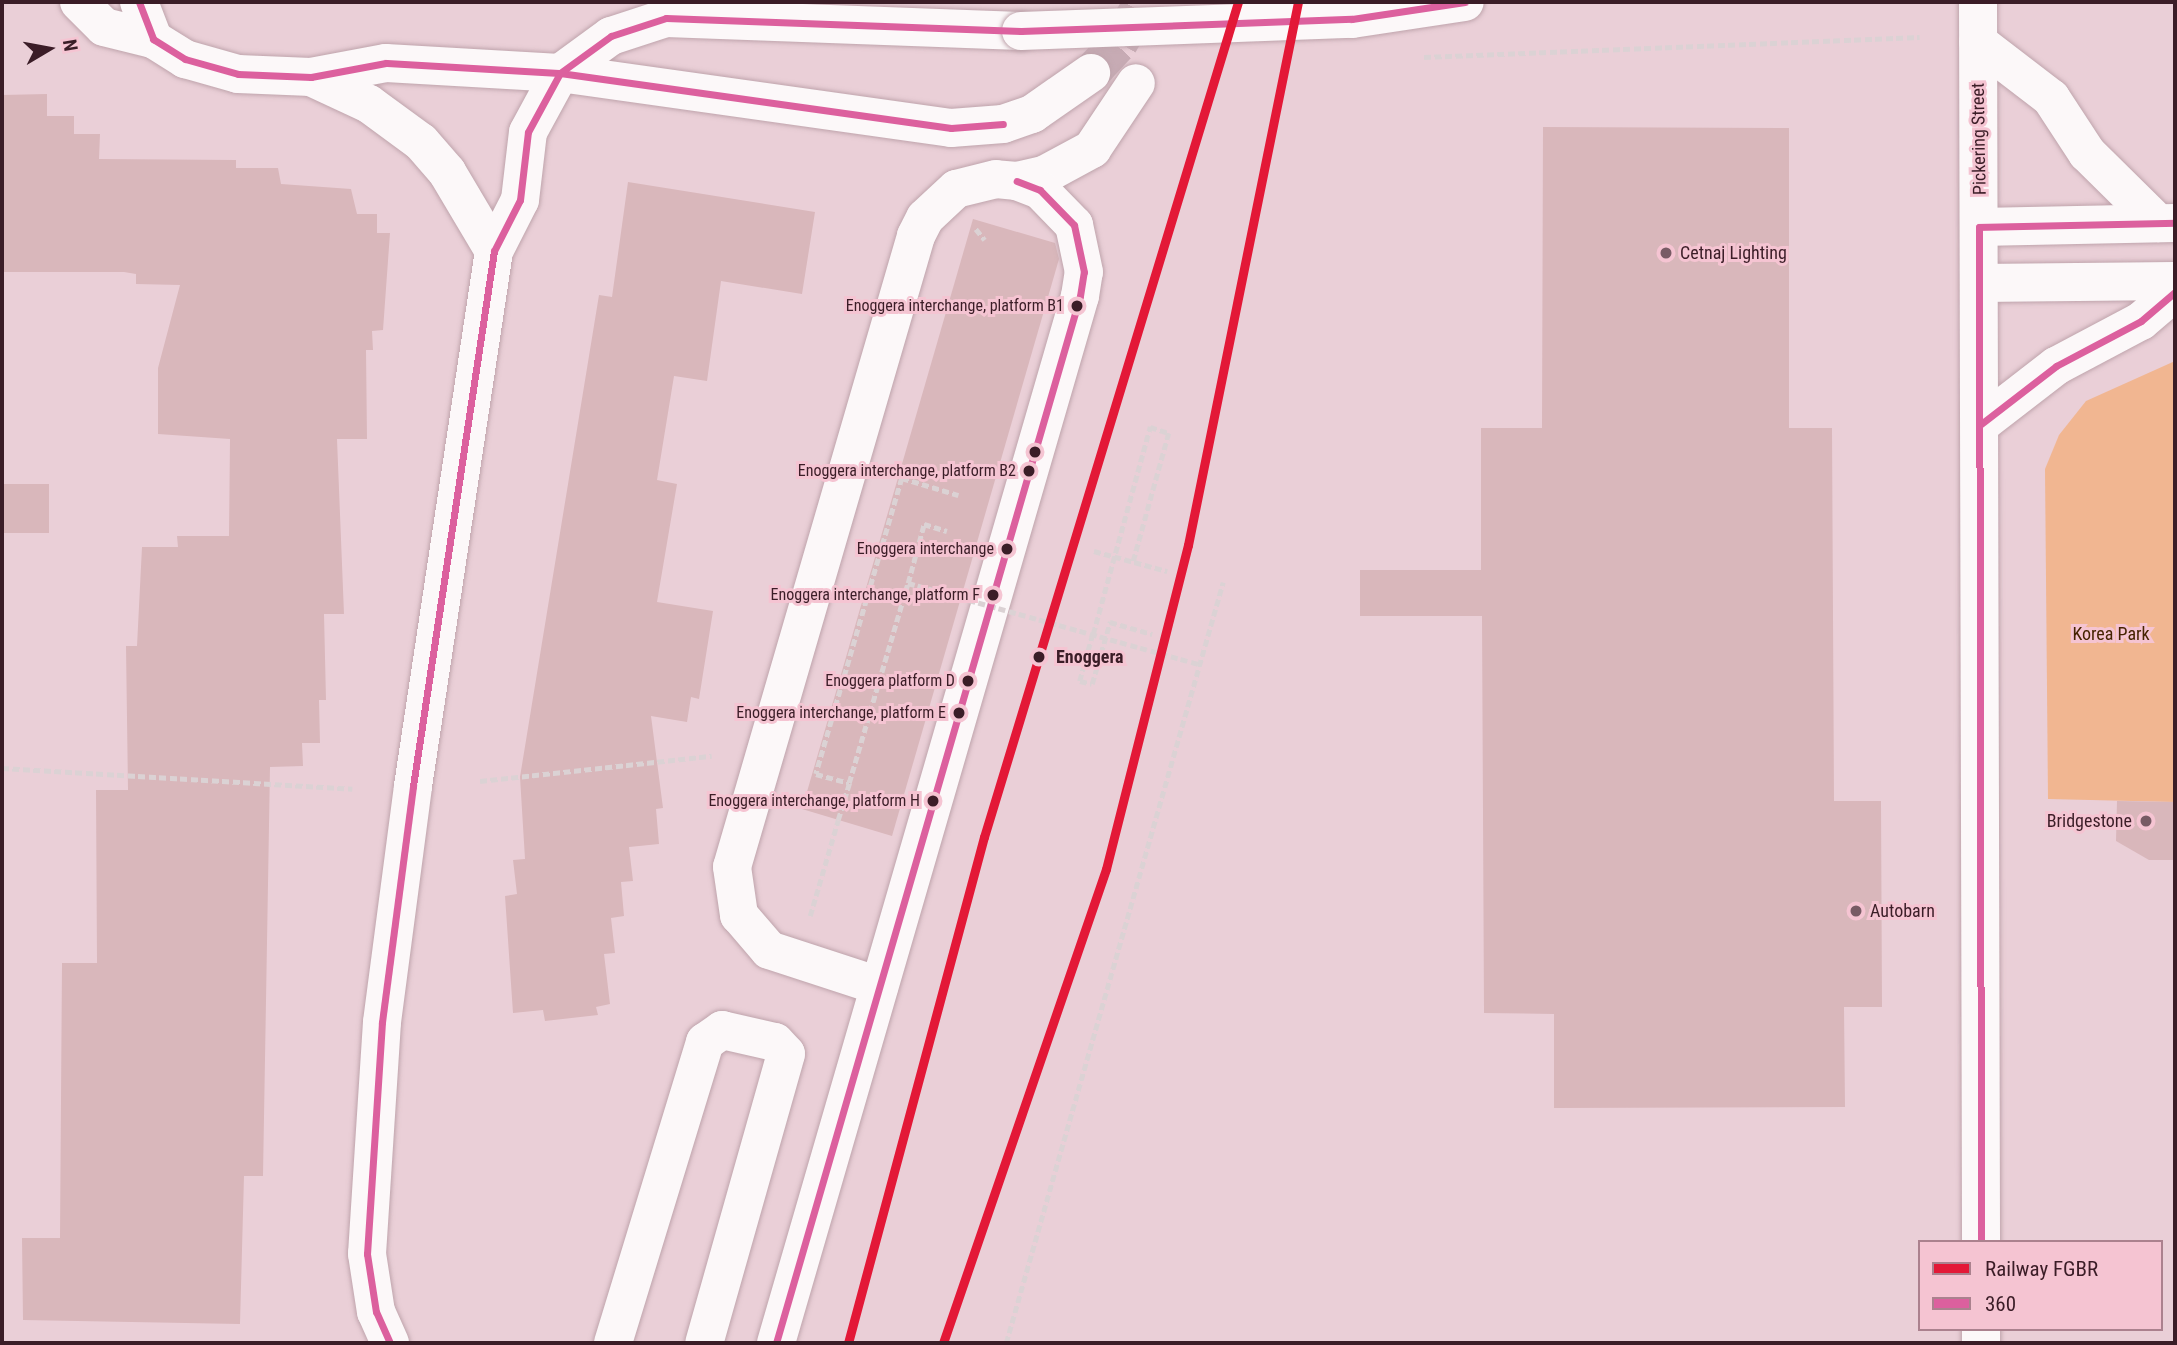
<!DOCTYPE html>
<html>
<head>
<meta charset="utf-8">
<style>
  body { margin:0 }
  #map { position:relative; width:2177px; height:1345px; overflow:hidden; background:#eacfd7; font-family:"Roboto Condensed",sans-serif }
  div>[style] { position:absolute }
  .green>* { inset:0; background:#f1b691 }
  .building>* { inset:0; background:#d9b7bb; transform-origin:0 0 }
  .minor-tunnel>* { height:38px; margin-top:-19px; transform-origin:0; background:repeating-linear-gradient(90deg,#c7abb4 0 38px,transparent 0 57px) }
  .path>* { height:4.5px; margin-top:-2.25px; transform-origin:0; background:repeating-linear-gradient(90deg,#dbd2d4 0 7px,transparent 0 10.5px) }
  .roads { filter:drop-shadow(0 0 2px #bfa4ac) drop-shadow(0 0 2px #bfa4ac) }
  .minor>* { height:38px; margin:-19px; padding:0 19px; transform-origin:19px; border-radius:19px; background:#fcf8f9 }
  .major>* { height:38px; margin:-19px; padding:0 19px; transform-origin:19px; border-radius:19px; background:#fcf8f9 }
  .highway>* { height:38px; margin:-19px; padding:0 19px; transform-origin:19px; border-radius:19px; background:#fcf8f9 }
  .path-bridge>* { height:4.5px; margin-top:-2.25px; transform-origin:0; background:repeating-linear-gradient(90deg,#dbd2d4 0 7px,transparent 0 10.5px) }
  .bridges { filter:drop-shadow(0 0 2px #bfa4ac) drop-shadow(0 0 2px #bfa4ac) }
  .highway-bridge>* { height:38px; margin:-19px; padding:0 19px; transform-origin:19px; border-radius:19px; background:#fcf8f9 }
  .bus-1>* { height:7px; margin:-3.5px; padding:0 3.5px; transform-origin:3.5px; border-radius:3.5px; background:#dc609e }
  .rail-1>* { height:9px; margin:-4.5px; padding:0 4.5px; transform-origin:4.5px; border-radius:4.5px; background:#e31837 }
  .dots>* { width:19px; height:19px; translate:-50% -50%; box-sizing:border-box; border:4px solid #f5c4d2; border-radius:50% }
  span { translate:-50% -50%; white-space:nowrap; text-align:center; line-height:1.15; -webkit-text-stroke:6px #f5c4d2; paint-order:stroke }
  .bus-label { font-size:16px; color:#3b1d27 }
  .right { translate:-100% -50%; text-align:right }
  .street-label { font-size:18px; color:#3b1d27 }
  .poi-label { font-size:18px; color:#3b1d27 }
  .left { translate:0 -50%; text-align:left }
  .park-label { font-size:18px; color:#452301 }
  .stop-label { font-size:18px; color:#3b1d27; font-weight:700 }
  .frame { position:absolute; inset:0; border:4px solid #3b1d27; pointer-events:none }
  .legend { position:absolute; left:1918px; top:1240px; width:245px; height:91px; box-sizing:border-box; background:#f5c4d2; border:2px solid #ab818e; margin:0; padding:9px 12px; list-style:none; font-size:21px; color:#3b1d27 }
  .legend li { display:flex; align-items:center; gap:14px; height:35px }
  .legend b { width:35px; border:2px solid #ab818e }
  .north { position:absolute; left:14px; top:14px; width:70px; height:70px; -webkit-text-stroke:5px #f5c4d2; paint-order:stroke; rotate:80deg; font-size:19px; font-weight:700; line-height:28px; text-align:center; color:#3b1d27 }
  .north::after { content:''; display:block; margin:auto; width:24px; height:32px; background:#3b1d27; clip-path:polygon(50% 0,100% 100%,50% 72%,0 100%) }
</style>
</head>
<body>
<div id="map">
  <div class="green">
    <div style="clip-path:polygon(2175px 361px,2175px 802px,2048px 799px,2045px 469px,2059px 435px,2086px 401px)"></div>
  </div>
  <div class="building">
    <div style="clip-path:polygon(47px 94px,47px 116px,74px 116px,74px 134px,100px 134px,99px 159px,236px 160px,236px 168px,278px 168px,281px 184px,351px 189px,357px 214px,377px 214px,377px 233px,390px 233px,383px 330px,372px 331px,373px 350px,366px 350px,367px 439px,337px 439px,344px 614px,324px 614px,326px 700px,319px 700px,320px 743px,302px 743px,303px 766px,270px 767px,263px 1176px,244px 1176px,240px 1324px,23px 1320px,22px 1238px,60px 1238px,62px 963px,97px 963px,96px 790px,128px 790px,126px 646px,137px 646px,142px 547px,178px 547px,177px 536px,229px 536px,230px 439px,158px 434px,158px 368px,180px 285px,136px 284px,136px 274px,124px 272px,2px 272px,2px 95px)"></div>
    <div style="clip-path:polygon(1543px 127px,1789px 128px,1789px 428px,1832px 428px,1834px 801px,1881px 801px,1882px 1007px,1844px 1007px,1845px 1107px,1554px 1108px,1554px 1014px,1484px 1013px,1482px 616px,1360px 616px,1360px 570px,1481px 570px,1481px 428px,1542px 428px)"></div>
    <div style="clip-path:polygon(628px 182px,815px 212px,802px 294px,721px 281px,707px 381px,674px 376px,657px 480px,677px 484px,657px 602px,713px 611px,699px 699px,691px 697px,687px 722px,651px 716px,663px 808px,656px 809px,659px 844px,629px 847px,633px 881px,621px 882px,624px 916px,611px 918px,615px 953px,604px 954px,610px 1004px,596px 1007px,598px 1015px,545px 1021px,543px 1010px,513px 1013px,505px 896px,517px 894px,513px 860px,525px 859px,520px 777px,599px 295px,612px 297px)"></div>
    <div style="clip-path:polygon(973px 219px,1055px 243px,1059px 259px,892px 836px,802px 809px)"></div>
    <div style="left:2px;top:484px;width:47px;height:49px"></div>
    <div style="clip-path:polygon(2117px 801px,2175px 802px,2175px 860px,2149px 860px,2116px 841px)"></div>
  </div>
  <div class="minor-tunnel">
    <div style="left:1091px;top:73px;width:41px;rotate:-47deg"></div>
    <div style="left:1119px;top:43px;width:48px;rotate:-59.7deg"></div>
  </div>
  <div class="path">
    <div style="left:1424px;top:57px;width:496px;rotate:-2.3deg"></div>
    <div style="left:976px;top:229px;width:14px;rotate:51deg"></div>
    <div style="left:902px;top:478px;width:59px;rotate:16.9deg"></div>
    <div style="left:1094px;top:551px;width:76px;rotate:15.3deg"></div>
    <div style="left:908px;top:583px;width:61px;rotate:-74.8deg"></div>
    <div style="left:924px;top:524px;width:24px;rotate:17deg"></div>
    <div style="left:1093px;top:634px;width:49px;rotate:105.5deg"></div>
    <div style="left:1080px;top:681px;width:12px;rotate:14deg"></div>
    <div style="left:1092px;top:684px;width:65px;rotate:-73.8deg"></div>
    <div style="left:1110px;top:622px;width:44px;rotate:15.9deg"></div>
    <div style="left:2px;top:768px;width:351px;rotate:3.4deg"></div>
    <div style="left:480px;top:781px;width:233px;rotate:-6.2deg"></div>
    <div style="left:810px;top:916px;width:100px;rotate:-73.7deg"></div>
    <div style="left:1006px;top:1343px;width:791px;rotate:-74.08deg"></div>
  </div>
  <div class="roads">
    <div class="minor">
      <div style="left:139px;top:2px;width:40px;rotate:69deg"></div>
      <div style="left:153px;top:39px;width:38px;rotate:32deg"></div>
      <div style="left:185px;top:59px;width:55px;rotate:15.8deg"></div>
      <div style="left:238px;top:74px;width:73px;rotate:2.4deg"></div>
      <div style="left:311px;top:77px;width:76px;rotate:-10.6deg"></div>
      <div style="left:386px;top:63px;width:174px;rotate:3.3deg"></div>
      <div style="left:560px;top:73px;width:395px;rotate:8deg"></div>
      <div style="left:951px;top:128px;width:52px;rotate:-4.4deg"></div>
      <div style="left:1003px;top:124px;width:31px;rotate:-19deg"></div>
      <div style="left:1032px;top:114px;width:72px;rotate:-34.8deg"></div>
      <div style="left:311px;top:77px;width:64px;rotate:25deg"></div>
      <div style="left:369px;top:104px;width:64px;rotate:36.2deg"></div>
      <div style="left:421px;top:142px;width:40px;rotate:49deg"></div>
      <div style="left:447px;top:172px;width:92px;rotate:59.3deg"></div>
      <div style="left:1017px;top:181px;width:28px;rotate:-13deg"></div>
      <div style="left:1044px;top:175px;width:55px;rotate:-28.4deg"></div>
      <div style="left:1092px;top:149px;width:79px;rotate:-56.3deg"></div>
      <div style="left:390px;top:1343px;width:34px;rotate:-114deg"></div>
      <div style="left:376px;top:1312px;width:59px;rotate:-98.8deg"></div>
      <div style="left:367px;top:1254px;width:232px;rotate:-86.3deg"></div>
      <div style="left:382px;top:1022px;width:238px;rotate:-82.5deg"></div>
      <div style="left:413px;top:786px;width:541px;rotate:-81.39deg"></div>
      <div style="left:494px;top:251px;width:57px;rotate:-63deg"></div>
      <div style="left:520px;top:200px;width:68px;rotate:-83.3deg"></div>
      <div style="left:528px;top:132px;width:67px;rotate:-61.5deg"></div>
      <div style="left:613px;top:1343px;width:315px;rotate:-73deg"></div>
      <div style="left:705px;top:1042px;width:21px;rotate:-35deg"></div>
      <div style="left:722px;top:1030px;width:54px;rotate:12.8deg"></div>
      <div style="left:775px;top:1042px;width:16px;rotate:47deg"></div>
      <div style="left:786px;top:1054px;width:300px;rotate:105.8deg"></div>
      <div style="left:776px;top:1343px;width:1090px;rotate:-73.81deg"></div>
      <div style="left:1080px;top:296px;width:24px;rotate:-81deg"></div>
      <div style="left:1084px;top:272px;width:48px;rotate:-102deg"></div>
      <div style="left:1074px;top:225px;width:49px;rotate:-134.2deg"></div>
      <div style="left:1040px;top:190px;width:25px;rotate:-159deg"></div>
      <div style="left:1017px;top:181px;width:21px;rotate:-175deg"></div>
      <div style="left:996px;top:179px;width:41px;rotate:166deg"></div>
      <div style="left:956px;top:189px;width:42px;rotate:136.9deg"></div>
      <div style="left:925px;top:218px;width:20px;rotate:117deg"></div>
      <div style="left:916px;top:236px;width:657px;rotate:106.26deg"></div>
      <div style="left:732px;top:867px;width:49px;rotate:81.7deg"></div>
      <div style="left:739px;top:915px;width:46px;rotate:49.4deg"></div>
      <div style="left:769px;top:950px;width:116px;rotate:18.1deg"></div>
    </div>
    <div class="major">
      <div style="left:1978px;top:2px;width:1240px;rotate:89.86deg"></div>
      <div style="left:1981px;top:1343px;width:14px;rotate:-90deg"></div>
    </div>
    <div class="highway">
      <div style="left:79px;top:2px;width:35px;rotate:45deg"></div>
      <div style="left:104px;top:27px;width:50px;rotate:13.8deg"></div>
      <div style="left:1978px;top:42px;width:92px;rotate:37.5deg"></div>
      <div style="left:2051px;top:98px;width:66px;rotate:56.8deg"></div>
      <div style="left:2087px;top:153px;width:100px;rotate:44.6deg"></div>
      <div style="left:560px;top:73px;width:63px;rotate:-36deg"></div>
      <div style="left:611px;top:36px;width:58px;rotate:-18.1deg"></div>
      <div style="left:666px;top:18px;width:355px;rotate:2.1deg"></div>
      <div style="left:1979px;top:227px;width:196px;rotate:-1.2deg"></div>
      <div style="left:1979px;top:283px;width:196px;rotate:-0.6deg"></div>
      <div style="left:1981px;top:424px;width:95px;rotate:-37.7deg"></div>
      <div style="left:2056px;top:366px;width:96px;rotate:-27.9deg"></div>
      <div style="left:2141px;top:321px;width:45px;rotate:-40.5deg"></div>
    </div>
  </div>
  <div class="path-bridge">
    <div style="left:902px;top:478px;width:308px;rotate:106.2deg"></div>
    <div style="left:816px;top:774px;width:34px;rotate:15deg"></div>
    <div style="left:849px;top:783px;width:209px;rotate:-73.6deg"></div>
    <div style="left:908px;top:583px;width:302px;rotate:15.6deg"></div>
    <div style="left:1093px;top:634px;width:215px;rotate:-74.6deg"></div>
    <div style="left:1150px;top:427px;width:20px;rotate:18deg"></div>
    <div style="left:1169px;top:433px;width:135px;rotate:105.5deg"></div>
    <div style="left:838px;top:820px;width:39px;rotate:-73deg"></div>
  </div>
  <div class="bridges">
    <div class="highway-bridge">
      <div style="left:1021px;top:31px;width:331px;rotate:-2.1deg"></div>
      <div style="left:1352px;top:19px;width:114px;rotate:-8.6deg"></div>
    </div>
  </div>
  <div class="bus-1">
    <div style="left:139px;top:2px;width:40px;rotate:69deg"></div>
    <div style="left:153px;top:39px;width:38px;rotate:32deg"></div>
    <div style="left:185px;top:59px;width:55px;rotate:15.8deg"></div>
    <div style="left:238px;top:74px;width:73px;rotate:2.4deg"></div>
    <div style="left:311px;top:77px;width:76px;rotate:-10.6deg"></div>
    <div style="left:386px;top:63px;width:174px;rotate:3.3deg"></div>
    <div style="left:560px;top:73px;width:395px;rotate:8deg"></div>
    <div style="left:951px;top:128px;width:52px;rotate:-4.4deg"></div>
    <div style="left:1981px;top:424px;width:95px;rotate:-37.7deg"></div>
    <div style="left:2056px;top:366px;width:96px;rotate:-27.9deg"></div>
    <div style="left:2141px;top:321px;width:45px;rotate:-40.5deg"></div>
    <div style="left:1981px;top:1242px;width:1015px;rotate:-90.11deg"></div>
    <div style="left:1979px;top:227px;width:196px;rotate:-1.2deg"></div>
    <div style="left:390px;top:1343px;width:34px;rotate:-114deg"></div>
    <div style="left:376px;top:1312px;width:59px;rotate:-98.8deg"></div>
    <div style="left:367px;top:1254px;width:232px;rotate:-86.3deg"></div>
    <div style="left:382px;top:1022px;width:238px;rotate:-82.5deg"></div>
    <div style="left:413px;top:786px;width:541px;rotate:-81.39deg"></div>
    <div style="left:494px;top:251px;width:57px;rotate:-63deg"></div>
    <div style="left:520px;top:200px;width:68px;rotate:-83.3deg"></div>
    <div style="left:528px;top:132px;width:67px;rotate:-61.5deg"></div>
    <div style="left:560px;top:73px;width:63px;rotate:-36deg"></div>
    <div style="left:611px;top:36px;width:58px;rotate:-18.1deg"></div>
    <div style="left:666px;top:18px;width:355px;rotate:2.1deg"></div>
    <div style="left:1021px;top:31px;width:331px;rotate:-2.1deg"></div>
    <div style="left:1352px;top:19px;width:114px;rotate:-8.6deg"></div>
    <div style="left:776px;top:1343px;width:1090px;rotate:-73.81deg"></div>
    <div style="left:1080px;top:296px;width:24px;rotate:-81deg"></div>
    <div style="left:1084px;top:272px;width:48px;rotate:-102deg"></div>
    <div style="left:1074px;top:225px;width:49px;rotate:-134.2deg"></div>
    <div style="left:1040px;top:190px;width:25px;rotate:-159deg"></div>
  </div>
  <div class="rail-1">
    <div style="left:848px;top:1343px;width:524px;rotate:-74.96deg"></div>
    <div style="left:984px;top:837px;width:873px;rotate:-73.08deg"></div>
    <div style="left:943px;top:1343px;width:501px;rotate:-71.02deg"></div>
    <div style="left:1106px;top:869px;width:334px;rotate:-75.8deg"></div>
    <div style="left:1188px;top:545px;width:554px;rotate:-78.55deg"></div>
  </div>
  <div class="dots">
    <div style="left:1666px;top:253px;background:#785b65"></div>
    <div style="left:1077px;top:306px;background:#3b1d27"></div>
    <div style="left:1035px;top:452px;background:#3b1d27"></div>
    <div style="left:1029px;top:471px;background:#3b1d27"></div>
    <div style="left:1007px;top:549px;background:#3b1d27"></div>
    <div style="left:993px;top:595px;background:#3b1d27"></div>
    <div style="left:1039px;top:657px;background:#3b1d27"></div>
    <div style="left:968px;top:681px;background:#3b1d27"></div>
    <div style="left:959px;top:713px;background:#3b1d27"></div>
    <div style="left:933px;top:801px;background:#3b1d27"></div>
    <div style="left:2146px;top:821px;background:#785b65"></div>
    <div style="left:1856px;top:911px;background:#785b65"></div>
  </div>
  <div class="bus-label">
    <span class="right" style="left:1064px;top:306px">Enoggera interchange, platform B1</span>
    <span class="right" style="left:1016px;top:471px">Enoggera interchange, platform B2</span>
    <span class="right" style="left:994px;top:549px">Enoggera interchange</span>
    <span class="right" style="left:980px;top:595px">Enoggera interchange, platform F</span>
    <span class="right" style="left:955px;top:681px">Enoggera platform D</span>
    <span class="right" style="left:946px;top:713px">Enoggera interchange, platform E</span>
    <span class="right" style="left:920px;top:801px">Enoggera interchange, platform H</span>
  </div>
  <div class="street-label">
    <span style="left:1979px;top:139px;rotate:-91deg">Pickering Street</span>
  </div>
  <div class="poi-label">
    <span class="left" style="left:1680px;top:253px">Cetnaj Lighting</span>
    <span class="right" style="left:2132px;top:821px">Bridgestone</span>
    <span class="left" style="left:1870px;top:911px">Autobarn</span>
  </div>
  <div class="park-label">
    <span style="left:2111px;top:634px">Korea Park</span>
  </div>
  <div class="stop-label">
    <span class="left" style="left:1056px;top:657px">Enoggera</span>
  </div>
  <div class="frame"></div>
  <ul class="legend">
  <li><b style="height:9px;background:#e31837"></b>Railway FGBR</li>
  <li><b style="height:9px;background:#dc609e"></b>360</li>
  </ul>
  <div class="north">N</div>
</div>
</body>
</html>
